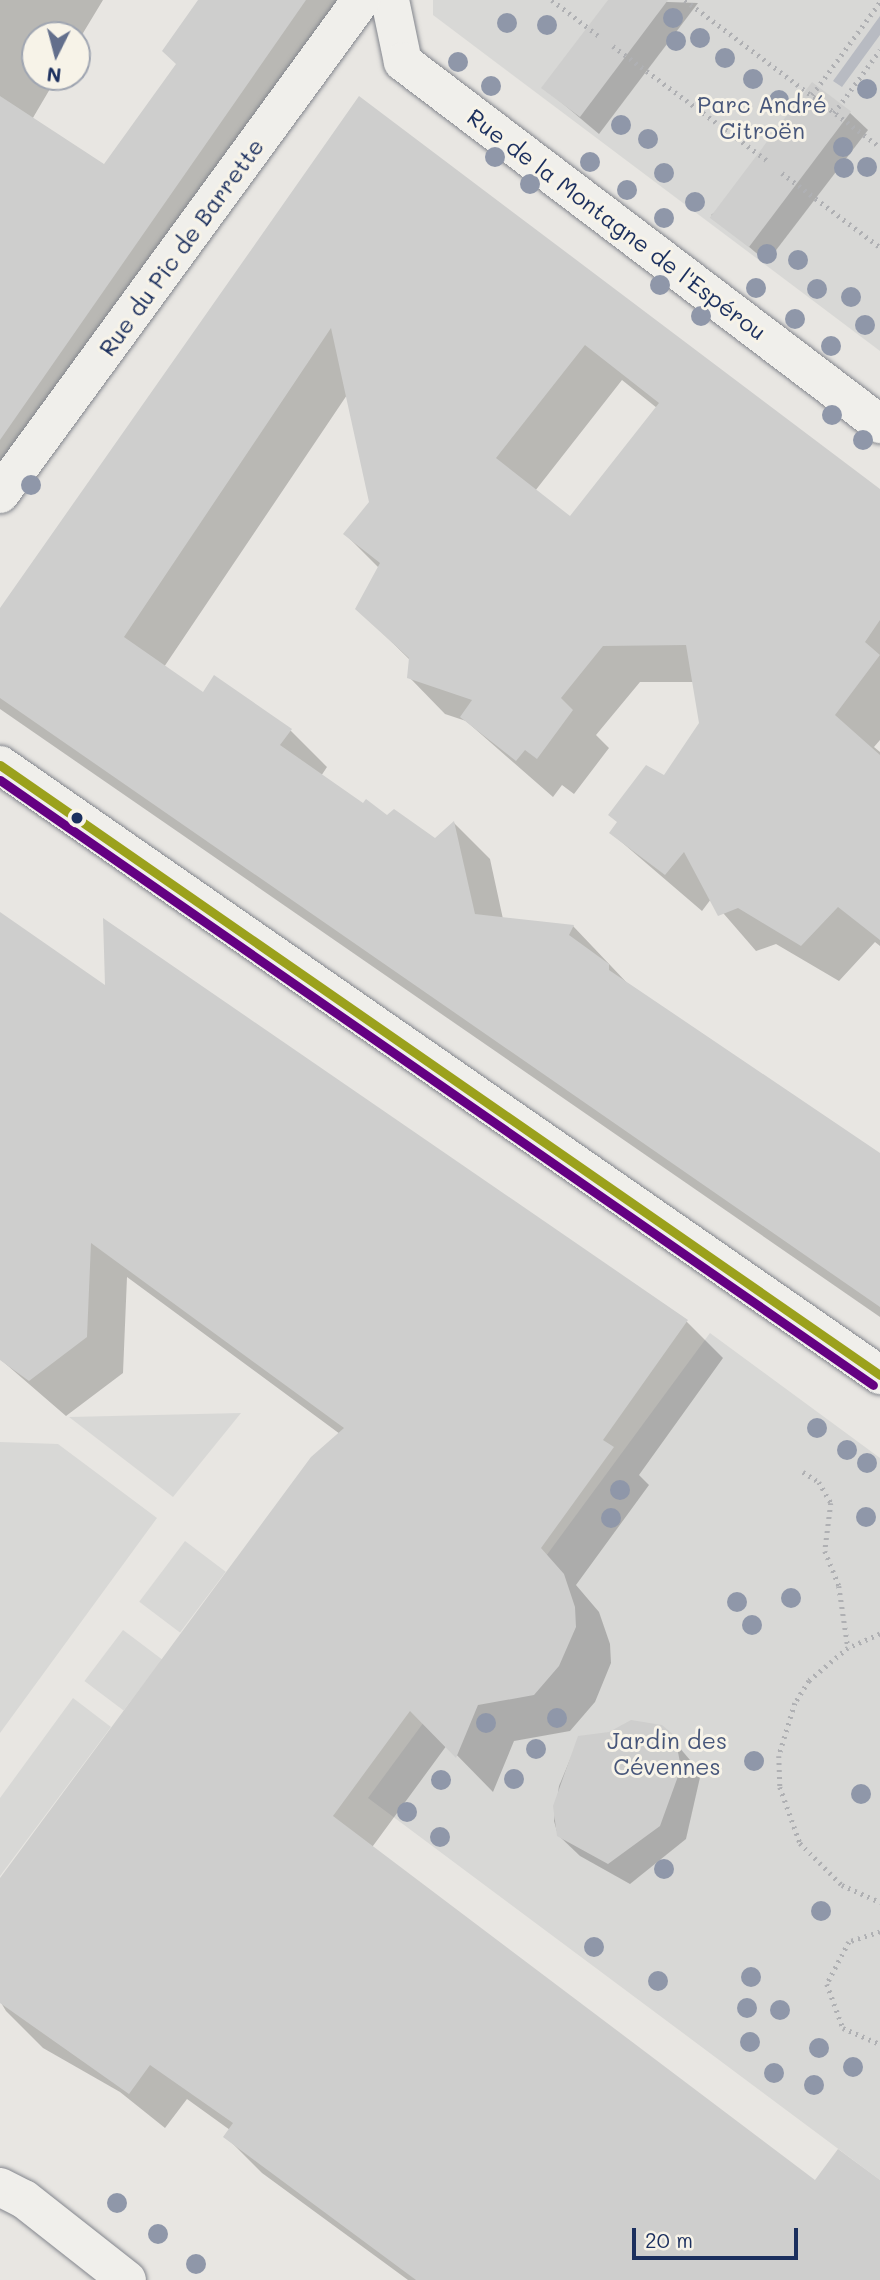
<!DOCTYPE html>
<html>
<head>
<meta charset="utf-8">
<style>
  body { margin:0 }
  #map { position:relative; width:880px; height:2280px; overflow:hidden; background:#e8e6e2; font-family:Mali,sans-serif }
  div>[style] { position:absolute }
  .built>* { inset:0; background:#d8d8d6; transform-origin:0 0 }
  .water>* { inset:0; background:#b8bbc2 }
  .shadow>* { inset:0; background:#0003 }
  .building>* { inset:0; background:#cececd; transform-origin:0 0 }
  .path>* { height:4.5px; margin-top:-2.25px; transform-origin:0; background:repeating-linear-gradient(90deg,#afb0b3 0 2px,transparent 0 7px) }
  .roads { filter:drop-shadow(0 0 2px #83868d) drop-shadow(0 0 2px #83868d) }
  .minor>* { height:38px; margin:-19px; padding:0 19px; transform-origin:19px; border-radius:19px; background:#f0efeb }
  .bus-1>* { height:9px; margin:-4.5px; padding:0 4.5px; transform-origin:4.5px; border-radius:4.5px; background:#9ba11c }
  .bus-2>* { height:9px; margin:-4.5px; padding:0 4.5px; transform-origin:4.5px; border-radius:4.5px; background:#640082 }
  .trees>* { width:20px; height:20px; margin:-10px; border-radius:50%; background:#8f97a9 }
  .dots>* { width:19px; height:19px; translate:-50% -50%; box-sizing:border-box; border:4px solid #f7f3e8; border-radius:50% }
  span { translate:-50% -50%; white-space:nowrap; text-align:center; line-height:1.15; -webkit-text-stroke:6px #f7f3e8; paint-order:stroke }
  .park-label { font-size:23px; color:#47567a }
  .street-label { font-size:23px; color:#1b2f5e }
  .north { position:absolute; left:21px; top:21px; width:70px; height:70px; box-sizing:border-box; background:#f7f3e8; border:2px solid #9fa5b1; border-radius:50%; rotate:186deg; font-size:19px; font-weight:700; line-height:28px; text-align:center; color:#1b2f5e }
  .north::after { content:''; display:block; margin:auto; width:24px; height:32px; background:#636f8c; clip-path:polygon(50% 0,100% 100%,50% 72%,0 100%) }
  .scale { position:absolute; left:632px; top:2228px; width:166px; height:32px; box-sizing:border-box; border:4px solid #1b2f5e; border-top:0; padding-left:9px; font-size:21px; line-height:24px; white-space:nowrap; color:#1b2f5e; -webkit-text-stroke:5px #f7f3e8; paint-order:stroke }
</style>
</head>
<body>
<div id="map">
  <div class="built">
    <div style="clip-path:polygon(433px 0,880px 0,880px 351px,433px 15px)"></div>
    <div style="clip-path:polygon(710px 1333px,880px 1458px,880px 2180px,368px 1798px)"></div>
    <div style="clip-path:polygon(241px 1413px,173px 1497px,69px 1417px)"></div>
    <div style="clip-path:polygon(0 1442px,58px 1444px,157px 1518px,0 1733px)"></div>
    <div style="left:185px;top:1541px;width:51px;height:76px;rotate:37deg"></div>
    <div style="left:123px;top:1630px;width:49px;height:64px;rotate:37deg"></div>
    <div style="clip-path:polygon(73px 1698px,111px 1727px,0 1876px,0 1798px)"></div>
  </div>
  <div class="water">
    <div style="clip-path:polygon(880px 16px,880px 35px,842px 87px,833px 81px)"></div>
  </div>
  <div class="shadow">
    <div style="clip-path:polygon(0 0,103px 0,77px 43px,77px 35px,35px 35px,35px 77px,57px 77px,14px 150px,0 146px)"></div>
    <div style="clip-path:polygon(200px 0,369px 0,0 462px,0 193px,105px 167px,178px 64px)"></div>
    <div style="clip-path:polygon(610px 0,698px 3px,599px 134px,543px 87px)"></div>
    <div style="clip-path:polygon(evenodd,359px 99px,880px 493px,880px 740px,874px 747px,880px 752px,880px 946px,875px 942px,839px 981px,776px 944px,756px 951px,711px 899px,702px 911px,611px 833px,664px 777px,701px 723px,694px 682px,640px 682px,596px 735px,609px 748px,574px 794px,562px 785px,553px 797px,466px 721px,445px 714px,409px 677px,410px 660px,357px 608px,379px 568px,345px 534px,371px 502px,347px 395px,164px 667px,203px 695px,214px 677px,291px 731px,327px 767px,321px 776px,363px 805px,436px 841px,454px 823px,490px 859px,503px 919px,573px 926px,630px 986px,880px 1156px,880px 1317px,0 709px,0 614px,359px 99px,622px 380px,657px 408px,571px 518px,535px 491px,622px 380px)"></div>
    <div style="clip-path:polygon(849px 112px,868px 130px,767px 262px,711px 215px)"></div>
    <div style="clip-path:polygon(0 915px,107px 988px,105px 921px,687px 1322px,723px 1358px,639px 1475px,649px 1485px,576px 1585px,599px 1612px,610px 1644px,611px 1663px,595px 1702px,570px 1731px,514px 1741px,493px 1792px,447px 1745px,370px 1850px,815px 2182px,880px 2182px,880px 2280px,408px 2280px,262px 2173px,226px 2137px,230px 2130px,187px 2099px,165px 2128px,120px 2092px,43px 2048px,6px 2011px,0 2001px,0 1882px,340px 1434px,127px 1277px,123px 1373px,66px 1416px,0 1359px)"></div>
    <div style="clip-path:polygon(662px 1727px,701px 1773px,686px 1839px,630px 1884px,580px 1856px,558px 1835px,554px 1821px,559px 1786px,579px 1738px)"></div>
  </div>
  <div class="building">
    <div style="clip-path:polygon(198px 0,306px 0,0 440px,0 96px,104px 164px,176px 64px,162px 51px)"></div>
    <div style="clip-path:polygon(608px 0,668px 0,580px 117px,541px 88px)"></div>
    <div style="left:812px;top:82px;width:49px;height:170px;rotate:37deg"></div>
    <div style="clip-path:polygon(evenodd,359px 96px,880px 489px,880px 620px,865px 642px,880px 655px,835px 715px,880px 755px,880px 940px,838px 907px,801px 946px,738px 908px,718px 916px,684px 852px,665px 875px,609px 833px,617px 822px,608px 815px,646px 765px,664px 775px,699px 723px,686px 645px,603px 646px,561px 698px,573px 710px,537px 759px,525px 750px,516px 761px,460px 717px,472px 700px,407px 678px,409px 658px,355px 609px,380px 563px,343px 534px,369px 502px,331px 328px,124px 637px,203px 692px,214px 675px,292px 729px,280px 745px,363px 803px,366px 799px,387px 815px,394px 809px,435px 838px,454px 821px,475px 914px,574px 925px,569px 935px,609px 964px,609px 970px,880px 1153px,880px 1307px,0 698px,0 608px,359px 96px,585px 345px,659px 403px,570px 516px,496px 458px,585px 345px)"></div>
    <div style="clip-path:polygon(0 912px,105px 985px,103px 918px,688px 1320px,603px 1440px,614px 1447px,541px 1548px,564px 1574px,575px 1607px,576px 1627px,559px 1666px,534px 1695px,478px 1705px,456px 1758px,410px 1711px,333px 1816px,815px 2180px,838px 2149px,880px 2180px,880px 2280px,416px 2280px,223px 2137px,233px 2123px,150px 2065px,129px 2094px,0 2003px,0 1878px,311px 1457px,344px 1428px,91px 1243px,87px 1337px,29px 1381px,0 1360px)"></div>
    <div style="clip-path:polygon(631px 1720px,662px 1725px,675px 1736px,681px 1768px,660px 1826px,608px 1864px,557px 1836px,553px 1806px,578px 1736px,609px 1732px)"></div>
  </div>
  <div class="path">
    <div style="left:552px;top:0;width:59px;rotate:37.5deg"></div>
    <div style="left:685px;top:0;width:244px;rotate:37deg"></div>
    <div style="left:613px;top:46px;width:193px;rotate:36.6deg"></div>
    <div style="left:812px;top:95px;width:115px;rotate:-53.8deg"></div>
    <div style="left:834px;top:113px;width:78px;rotate:-53.9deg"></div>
    <div style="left:782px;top:173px;width:123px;rotate:37.1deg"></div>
    <div style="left:803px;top:1472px;width:19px;rotate:32deg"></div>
    <div style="left:819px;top:1482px;width:24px;rotate:60deg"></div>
    <div style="left:831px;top:1503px;width:48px;rotate:97.1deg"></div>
    <div style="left:825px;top:1551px;width:38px;rotate:68deg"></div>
    <div style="left:839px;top:1586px;width:63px;rotate:81.7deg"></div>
    <div style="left:880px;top:1634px;width:35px;rotate:156deg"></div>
    <div style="left:848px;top:1648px;width:51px;rotate:139.8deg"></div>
    <div style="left:809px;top:1681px;width:26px;rotate:122deg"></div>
    <div style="left:795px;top:1703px;width:55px;rotate:106.8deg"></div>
    <div style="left:779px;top:1756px;width:31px;rotate:88deg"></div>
    <div style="left:780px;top:1787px;width:59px;rotate:70.3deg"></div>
    <div style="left:800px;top:1843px;width:59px;rotate:45deg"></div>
    <div style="left:842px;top:1885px;width:42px;rotate:24.1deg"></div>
    <div style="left:880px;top:1932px;width:33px;rotate:162deg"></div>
    <div style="left:849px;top:1942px;width:47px;rotate:117.6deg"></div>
    <div style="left:827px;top:1984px;width:47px;rotate:70deg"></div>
    <div style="left:843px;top:2028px;width:40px;rotate:23.4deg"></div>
  </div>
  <div class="roads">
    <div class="minor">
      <div style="left:390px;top:0;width:63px;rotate:78.2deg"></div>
      <div style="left:403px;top:62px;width:599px;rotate:37.2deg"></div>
      <div style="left:0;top:494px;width:612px;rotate:-53.84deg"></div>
      <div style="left:0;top:765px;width:1071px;rotate:34.73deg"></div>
      <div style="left:0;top:2187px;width:27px;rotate:27deg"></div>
      <div style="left:24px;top:2199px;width:131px;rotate:38.2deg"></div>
    </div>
  </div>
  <div class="bus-1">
    <div style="left:0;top:765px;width:1071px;rotate:34.73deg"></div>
  </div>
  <div class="bus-2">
    <div style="left:0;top:780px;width:1062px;rotate:34.72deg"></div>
  </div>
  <div class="trees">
    <div style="left:673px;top:18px"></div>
    <div style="left:507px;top:23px"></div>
    <div style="left:547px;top:25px"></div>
    <div style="left:700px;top:38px"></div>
    <div style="left:676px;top:41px"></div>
    <div style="left:725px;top:58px"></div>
    <div style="left:458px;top:62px"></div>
    <div style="left:753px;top:79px"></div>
    <div style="left:491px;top:86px"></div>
    <div style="left:867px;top:89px"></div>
    <div style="left:779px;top:100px"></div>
    <div style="left:621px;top:125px"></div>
    <div style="left:648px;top:139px"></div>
    <div style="left:843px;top:147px"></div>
    <div style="left:495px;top:157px"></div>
    <div style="left:590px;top:162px"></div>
    <div style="left:867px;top:167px"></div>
    <div style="left:844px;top:168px"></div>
    <div style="left:664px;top:173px"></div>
    <div style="left:530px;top:184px"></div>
    <div style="left:627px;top:190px"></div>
    <div style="left:695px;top:202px"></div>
    <div style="left:664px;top:218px"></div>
    <div style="left:767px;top:254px"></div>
    <div style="left:798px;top:260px"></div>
    <div style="left:660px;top:285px"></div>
    <div style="left:756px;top:288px"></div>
    <div style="left:817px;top:289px"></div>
    <div style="left:851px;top:297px"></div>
    <div style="left:701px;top:316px"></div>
    <div style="left:795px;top:319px"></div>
    <div style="left:865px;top:325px"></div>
    <div style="left:831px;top:346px"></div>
    <div style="left:832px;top:415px"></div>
    <div style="left:863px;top:440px"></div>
    <div style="left:31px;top:485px"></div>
    <div style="left:817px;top:1428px"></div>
    <div style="left:847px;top:1450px"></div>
    <div style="left:867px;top:1463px"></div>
    <div style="left:620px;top:1490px"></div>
    <div style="left:866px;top:1517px"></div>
    <div style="left:611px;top:1518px"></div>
    <div style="left:791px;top:1598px"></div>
    <div style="left:737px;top:1602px"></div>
    <div style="left:752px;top:1625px"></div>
    <div style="left:557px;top:1718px"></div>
    <div style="left:486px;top:1723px"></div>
    <div style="left:536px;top:1749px"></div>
    <div style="left:754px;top:1761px"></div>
    <div style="left:514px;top:1779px"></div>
    <div style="left:441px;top:1780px"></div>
    <div style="left:861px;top:1794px"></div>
    <div style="left:407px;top:1812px"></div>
    <div style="left:440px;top:1837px"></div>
    <div style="left:664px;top:1869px"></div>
    <div style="left:821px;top:1911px"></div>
    <div style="left:594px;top:1947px"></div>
    <div style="left:751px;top:1977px"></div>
    <div style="left:658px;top:1981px"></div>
    <div style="left:747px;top:2008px"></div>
    <div style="left:780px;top:2010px"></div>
    <div style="left:750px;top:2042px"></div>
    <div style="left:819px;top:2048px"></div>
    <div style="left:853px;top:2067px"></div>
    <div style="left:774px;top:2073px"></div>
    <div style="left:814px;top:2085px"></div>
    <div style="left:117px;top:2203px"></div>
    <div style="left:158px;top:2234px"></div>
    <div style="left:196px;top:2264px"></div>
  </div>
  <div class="dots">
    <div style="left:77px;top:818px;background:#1b2f5e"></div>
  </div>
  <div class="park-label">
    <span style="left:762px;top:117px">Parc André<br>Citroën</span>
    <span style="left:667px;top:1753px">Jardin des<br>Cévennes</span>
  </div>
  <div class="street-label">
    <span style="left:617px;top:224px;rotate:37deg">Rue de la Montagne de l'Espérou</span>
    <span style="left:181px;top:247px;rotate:-54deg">Rue du Pic de Barrette</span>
  </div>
  <div class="north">N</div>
  <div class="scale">20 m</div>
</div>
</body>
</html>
